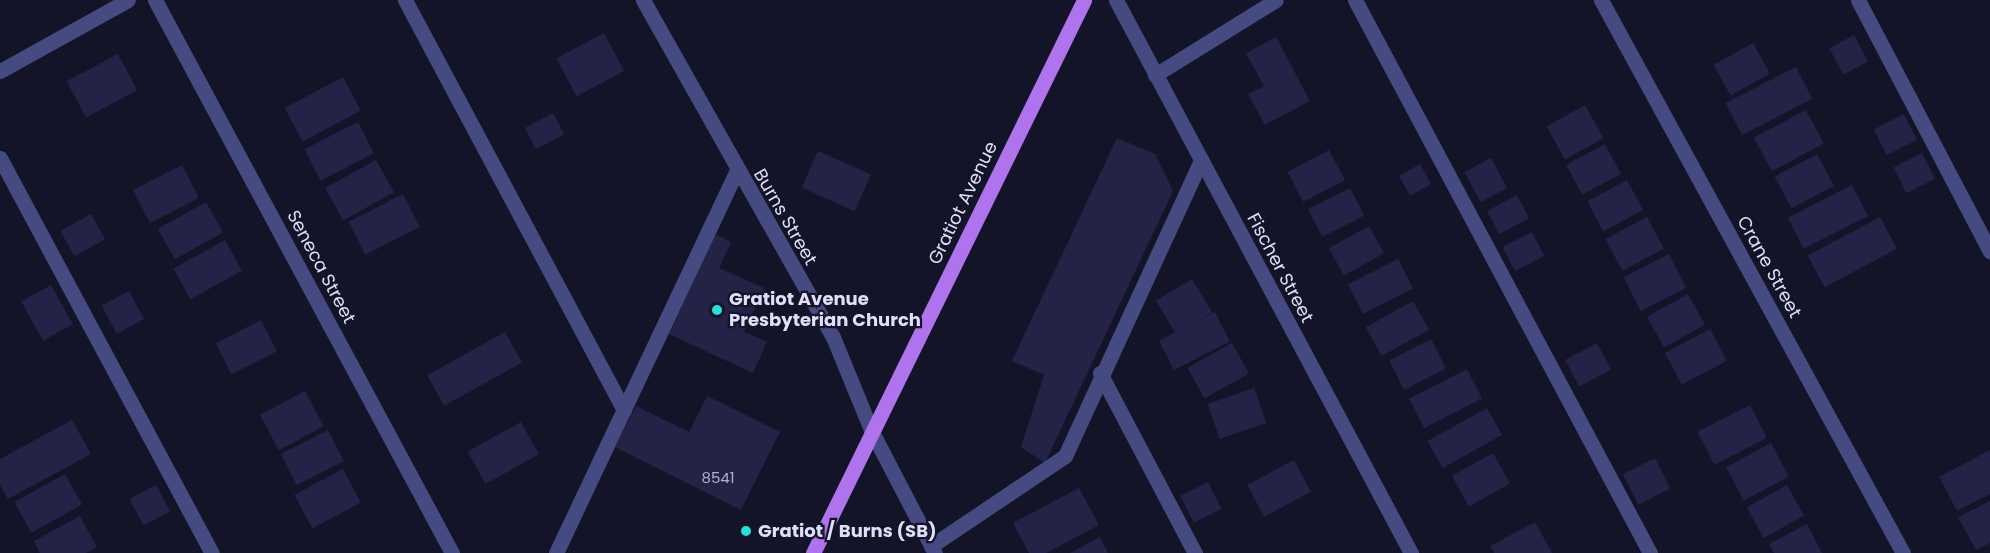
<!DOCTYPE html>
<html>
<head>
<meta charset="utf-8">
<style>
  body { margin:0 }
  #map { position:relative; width:1990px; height:553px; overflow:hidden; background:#141428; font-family:Poppins,sans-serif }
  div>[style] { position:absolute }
  .building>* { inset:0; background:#242247; transform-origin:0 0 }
  .minor>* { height:15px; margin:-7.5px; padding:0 7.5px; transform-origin:7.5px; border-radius:7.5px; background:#454b81 }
  .major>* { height:15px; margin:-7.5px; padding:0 7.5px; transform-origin:7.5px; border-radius:7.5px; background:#af73ed }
  .dots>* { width:16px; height:16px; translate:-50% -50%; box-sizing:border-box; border:3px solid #141428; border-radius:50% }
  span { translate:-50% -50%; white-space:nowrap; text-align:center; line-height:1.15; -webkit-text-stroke:4.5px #141428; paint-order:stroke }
  .number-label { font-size:15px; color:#b0b0ce }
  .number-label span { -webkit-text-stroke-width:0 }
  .street-label { font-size:18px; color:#dfdffb }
  .poi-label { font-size:18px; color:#dfdffb; font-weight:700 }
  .left { translate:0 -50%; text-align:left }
</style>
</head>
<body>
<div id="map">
  <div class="building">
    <div style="left:604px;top:33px;width:43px;height:54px;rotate:62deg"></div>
    <div style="left:1854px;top:35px;width:30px;height:28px;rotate:62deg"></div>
    <div style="clip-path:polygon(1276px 37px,1310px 101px,1265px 125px,1248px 94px,1264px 86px,1246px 53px)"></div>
    <div style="left:1753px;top:43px;width:35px;height:45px;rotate:61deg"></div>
    <div style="left:118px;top:54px;width:41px;height:58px;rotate:62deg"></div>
    <div style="left:1796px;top:67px;width:36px;height:79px;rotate:63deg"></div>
    <div style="left:343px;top:77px;width:38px;height:66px;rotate:62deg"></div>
    <div style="left:1585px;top:105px;width:38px;height:44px;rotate:61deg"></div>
    <div style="left:1806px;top:110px;width:38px;height:59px;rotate:62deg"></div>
    <div style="left:553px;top:113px;width:24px;height:32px;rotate:62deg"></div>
    <div style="left:1904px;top:114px;width:29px;height:34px;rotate:63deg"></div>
    <div style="left:358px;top:122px;width:35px;height:60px;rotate:63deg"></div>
    <div style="clip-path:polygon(1117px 138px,1155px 154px,1173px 191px,1045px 463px,1021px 447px,1044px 375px,1012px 361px)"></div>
    <div style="left:1605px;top:144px;width:34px;height:44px;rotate:62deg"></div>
    <div style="left:1329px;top:150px;width:34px;height:47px;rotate:62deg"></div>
    <div style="left:818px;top:151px;width:58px;height:40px;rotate:24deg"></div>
    <div style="left:1922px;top:153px;width:29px;height:32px;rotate:63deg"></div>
    <div style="left:1817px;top:154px;width:36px;height:48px;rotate:62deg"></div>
    <div style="left:1491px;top:158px;width:34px;height:30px;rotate:62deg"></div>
    <div style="left:376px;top:160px;width:37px;height:58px;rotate:61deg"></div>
    <div style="left:1420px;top:164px;width:23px;height:24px;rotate:61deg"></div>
    <div style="left:182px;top:165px;width:37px;height:55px;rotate:63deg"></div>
    <div style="left:1627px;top:180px;width:34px;height:45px;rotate:62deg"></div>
    <div style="left:1852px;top:185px;width:35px;height:72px;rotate:63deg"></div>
    <div style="left:1350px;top:188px;width:31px;height:47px;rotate:63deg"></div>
    <div style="left:403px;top:194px;width:37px;height:61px;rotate:63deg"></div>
    <div style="left:1517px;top:195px;width:26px;height:34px;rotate:62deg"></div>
    <div style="left:206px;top:202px;width:35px;height:55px;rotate:61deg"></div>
    <div style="left:91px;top:214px;width:29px;height:35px;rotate:61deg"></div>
    <div style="left:1647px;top:217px;width:36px;height:47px;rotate:62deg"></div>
    <div style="left:1880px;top:217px;width:36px;height:82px;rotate:62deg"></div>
    <div style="left:1369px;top:226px;width:31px;height:46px;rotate:61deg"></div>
    <div style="left:1532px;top:232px;width:27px;height:33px;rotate:63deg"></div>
    <div style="clip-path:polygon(715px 234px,731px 242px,719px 268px,764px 288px,744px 332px,767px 342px,753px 373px,669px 334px)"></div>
    <div style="left:225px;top:240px;width:35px;height:59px;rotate:61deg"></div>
    <div style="left:1669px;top:254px;width:38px;height:51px;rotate:63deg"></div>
    <div style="left:1398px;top:259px;width:33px;height:56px;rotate:63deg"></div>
    <div style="left:1192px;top:279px;width:39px;height:42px;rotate:59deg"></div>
    <div style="left:51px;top:285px;width:45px;height:34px;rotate:61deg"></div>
    <div style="left:129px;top:291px;width:32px;height:31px;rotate:62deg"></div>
    <div style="left:1688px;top:294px;width:35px;height:47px;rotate:61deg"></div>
    <div style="left:1413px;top:301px;width:33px;height:54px;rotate:61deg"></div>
    <div style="left:1215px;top:312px;width:33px;height:63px;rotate:63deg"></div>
    <div style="left:261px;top:320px;width:35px;height:51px;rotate:63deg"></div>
    <div style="left:1710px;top:329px;width:36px;height:51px;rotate:62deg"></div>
    <div style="left:505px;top:332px;width:35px;height:89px;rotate:61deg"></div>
    <div style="left:1431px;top:339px;width:33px;height:47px;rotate:63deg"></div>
    <div style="left:1232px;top:343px;width:35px;height:51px;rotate:61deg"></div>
    <div style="left:1597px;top:343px;width:30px;height:36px;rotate:62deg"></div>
    <div style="left:1467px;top:369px;width:33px;height:65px;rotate:63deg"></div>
    <div style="left:1254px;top:388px;width:37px;height:49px;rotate:71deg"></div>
    <div style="left:305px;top:391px;width:40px;height:51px;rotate:62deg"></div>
    <div style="clip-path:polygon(707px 396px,780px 432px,741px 510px,615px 447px,636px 406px,689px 432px)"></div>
    <div style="left:1750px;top:405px;width:37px;height:59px;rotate:63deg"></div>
    <div style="left:1487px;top:408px;width:31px;height:68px;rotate:61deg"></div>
    <div style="clip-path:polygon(72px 420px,91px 454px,8px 499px,0 485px,0 459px)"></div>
    <div style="left:521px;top:422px;width:37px;height:61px;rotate:61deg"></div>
    <div style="left:328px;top:430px;width:35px;height:53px;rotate:63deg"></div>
    <div style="left:1771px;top:443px;width:38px;height:51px;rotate:62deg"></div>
    <div style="clip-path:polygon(1990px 450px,1990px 494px,1957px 511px,1939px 477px)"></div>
    <div style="left:1493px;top:453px;width:35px;height:47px;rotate:61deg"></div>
    <div style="left:1655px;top:458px;width:34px;height:36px;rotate:63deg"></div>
    <div style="left:1294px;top:460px;width:36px;height:53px;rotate:62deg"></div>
    <div style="left:343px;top:469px;width:38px;height:55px;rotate:62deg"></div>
    <div style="left:65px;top:474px;width:35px;height:58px;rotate:61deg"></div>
    <div style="left:1208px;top:482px;width:30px;height:31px;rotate:63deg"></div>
    <div style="left:156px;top:485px;width:30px;height:30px;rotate:62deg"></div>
    <div style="left:1787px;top:485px;width:35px;height:46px;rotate:61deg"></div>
    <div style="clip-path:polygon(1079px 488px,1099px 525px,1046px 553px,1029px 553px,1013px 523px)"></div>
    <div style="clip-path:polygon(1990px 501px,1990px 543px,1976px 550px,1958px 517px)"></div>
    <div style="clip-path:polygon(80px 516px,97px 547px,86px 553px,40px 553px,34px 541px)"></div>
    <div style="clip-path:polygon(1535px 522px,1552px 553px,1494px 553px,1490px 546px)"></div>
    <div style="clip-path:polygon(1807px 524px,1822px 553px,1774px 553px,1769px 544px)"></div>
    <div style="clip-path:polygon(1100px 537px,1108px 553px,1070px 553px)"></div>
  </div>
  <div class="minor">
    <div style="left:155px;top:0;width:628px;rotate:61.76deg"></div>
    <div style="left:405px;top:0;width:465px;rotate:61.9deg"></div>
    <div style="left:643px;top:0;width:387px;rotate:60.6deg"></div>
    <div style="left:833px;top:337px;width:103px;rotate:67.7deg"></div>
    <div style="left:872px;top:432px;width:136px;rotate:62.5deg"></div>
    <div style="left:1116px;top:0;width:627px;rotate:61.92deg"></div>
    <div style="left:1355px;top:0;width:627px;rotate:61.92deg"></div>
    <div style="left:1601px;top:0;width:630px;rotate:61.36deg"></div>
    <div style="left:1858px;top:0;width:284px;rotate:62.3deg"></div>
    <div style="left:0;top:71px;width:146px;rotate:-29deg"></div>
    <div style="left:1155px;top:75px;width:142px;rotate:-31.8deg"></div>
    <div style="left:0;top:158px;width:448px;rotate:61.8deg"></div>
    <div style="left:1100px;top:373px;width:204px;rotate:62.2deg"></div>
    <div style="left:931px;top:546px;width:161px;rotate:-33.9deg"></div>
    <div style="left:1065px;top:456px;width:326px;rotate:-65.3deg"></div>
    <div style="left:556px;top:553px;width:421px;rotate:-64.7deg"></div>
  </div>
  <div class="major">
    <div style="left:813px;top:553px;width:616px;rotate:-63.89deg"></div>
  </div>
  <div class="dots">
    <div style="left:717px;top:310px;background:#23e3db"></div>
    <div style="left:746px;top:531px;background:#23e3db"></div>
  </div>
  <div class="number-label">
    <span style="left:718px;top:478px">8541</span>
  </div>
  <div class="street-label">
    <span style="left:963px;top:203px;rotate:-64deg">Gratiot Avenue</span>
    <span style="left:785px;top:217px;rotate:60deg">Burns Street</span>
    <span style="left:321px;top:267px;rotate:62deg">Seneca Street</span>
    <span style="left:1769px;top:267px;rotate:61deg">Crane Street</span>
    <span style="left:1280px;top:268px;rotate:62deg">Fischer Street</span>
  </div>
  <div class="poi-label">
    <span class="left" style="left:729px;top:310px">Gratiot Avenue<br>Presbyterian Church</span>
    <span class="left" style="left:758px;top:531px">Gratiot / Burns (SB)</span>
  </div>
</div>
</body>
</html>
